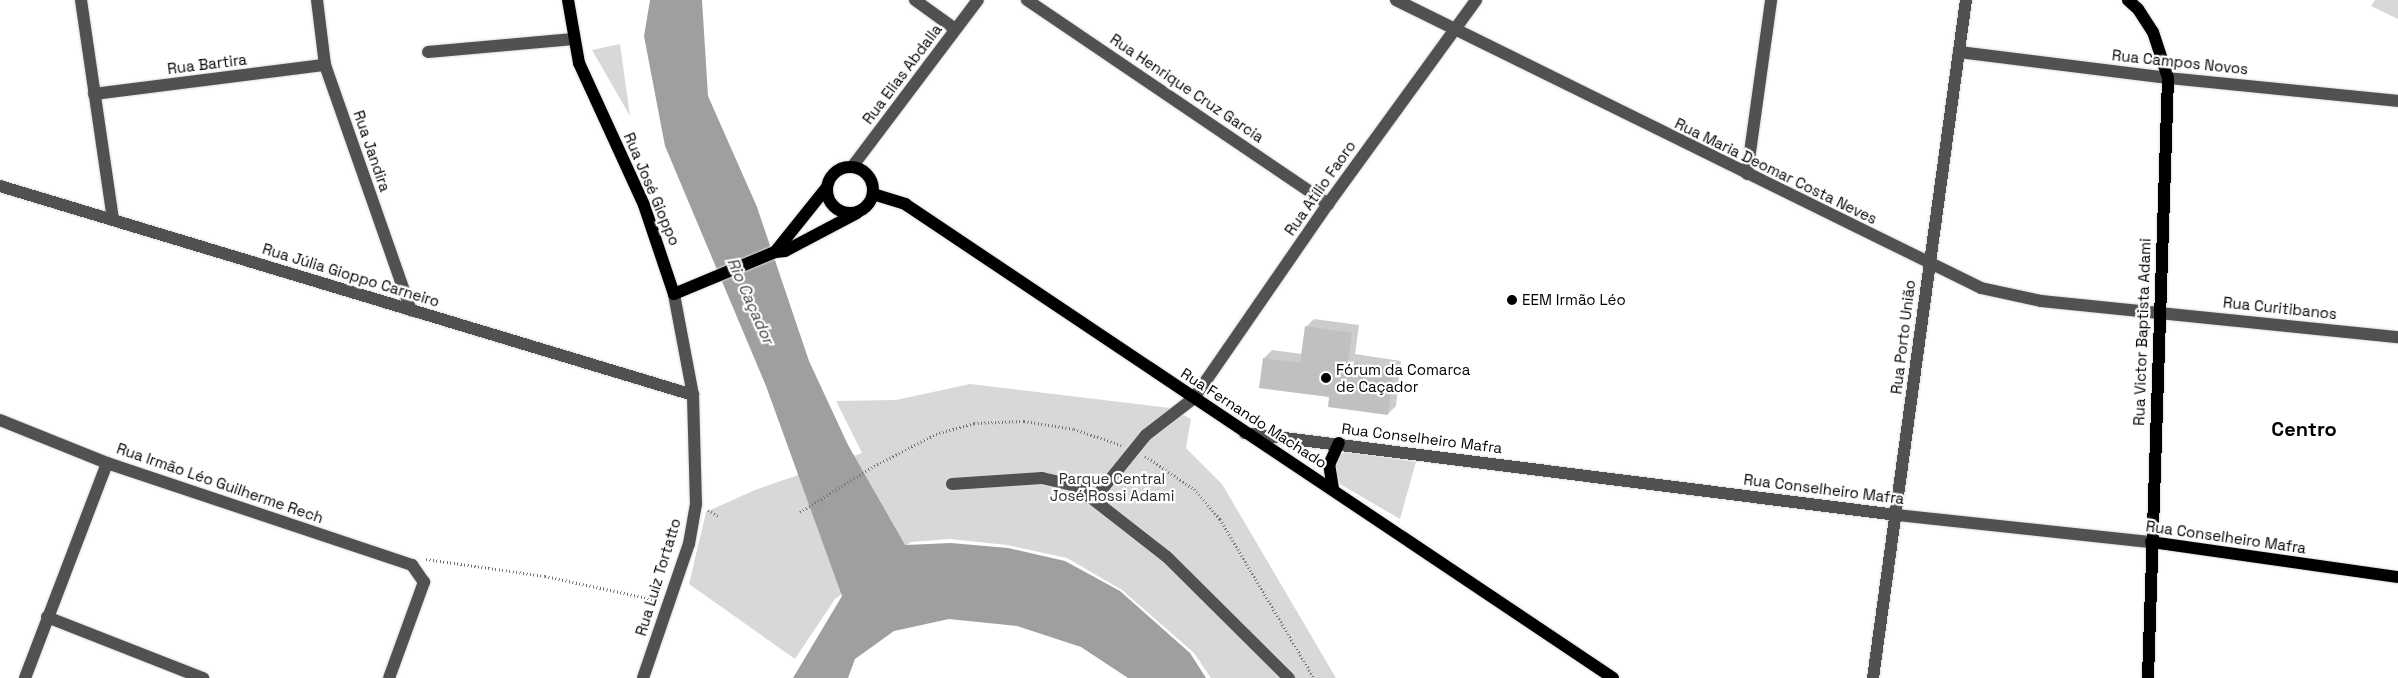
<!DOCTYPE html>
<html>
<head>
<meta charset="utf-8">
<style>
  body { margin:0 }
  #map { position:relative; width:2398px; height:678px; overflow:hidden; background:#fff; font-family:"Space Grotesk",sans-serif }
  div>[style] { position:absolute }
  .green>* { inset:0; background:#d8d8d8 }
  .water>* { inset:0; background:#9f9f9f }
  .shadow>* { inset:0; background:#0003 }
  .building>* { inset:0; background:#c0c0c0 }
  .path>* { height:3px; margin-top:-1.5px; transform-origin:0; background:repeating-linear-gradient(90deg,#737373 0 1px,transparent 0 3.5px) }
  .roads { filter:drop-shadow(0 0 1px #dbdbdb) drop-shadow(0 0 1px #dbdbdb) }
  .minor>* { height:12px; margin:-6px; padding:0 6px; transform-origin:6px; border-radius:6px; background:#515151 }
  .major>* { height:12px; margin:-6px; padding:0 6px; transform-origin:6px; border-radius:6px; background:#000 }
  .major>.ring { margin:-6px; padding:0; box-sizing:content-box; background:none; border:12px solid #000; border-radius:50% }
  .dots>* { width:14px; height:14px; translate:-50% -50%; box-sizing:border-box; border:2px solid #fff; border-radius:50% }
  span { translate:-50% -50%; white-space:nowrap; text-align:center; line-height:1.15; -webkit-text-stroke:4.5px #fff; paint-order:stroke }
  .street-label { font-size:15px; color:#000 }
  .poi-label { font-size:15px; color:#000 }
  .left { translate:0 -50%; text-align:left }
  .park-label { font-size:15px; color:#2f2f2f }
  .water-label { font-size:16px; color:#404040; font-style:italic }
  .district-label { font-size:20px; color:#000; font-weight:700 }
</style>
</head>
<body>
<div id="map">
  <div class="green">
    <div style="clip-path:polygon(2375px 0,2398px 0,2398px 19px,2371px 6px)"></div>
    <div style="clip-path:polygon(620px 44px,630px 116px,592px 50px)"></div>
    <div style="clip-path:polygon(970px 384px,1170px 408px,1191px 419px,1186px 448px,1222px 484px,1336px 678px,1211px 678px,1194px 653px,1122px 590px,1067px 558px,1007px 545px,950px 539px,911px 542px,835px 599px,795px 659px,689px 584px,706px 512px,755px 490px,862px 453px,836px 401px,896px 400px)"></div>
    <div style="clip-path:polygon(1349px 452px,1416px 462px,1400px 519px,1340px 484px,1332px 470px,1336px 455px)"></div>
  </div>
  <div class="water">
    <div style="clip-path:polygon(650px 0,702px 0,708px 96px,757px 207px,809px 361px,848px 445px,905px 545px,951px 543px,1008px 548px,1065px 561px,1120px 591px,1190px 653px,1206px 678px,1128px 678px,1081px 647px,1017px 626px,949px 619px,894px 631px,855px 659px,848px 678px,793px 678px,842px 596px,766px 386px,665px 146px,644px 36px)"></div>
  </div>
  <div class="shadow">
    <div style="clip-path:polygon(1314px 319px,1359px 325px,1355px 354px,1401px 361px,1396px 406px,1388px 414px,1330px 396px,1264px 358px,1272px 350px,1302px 354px,1306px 327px)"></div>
  </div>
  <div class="building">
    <div style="clip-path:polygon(1305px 326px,1352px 333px,1348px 362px,1394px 368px,1388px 415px,1328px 407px,1329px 397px,1259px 388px,1263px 358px,1300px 363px)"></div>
  </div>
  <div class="path">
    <div style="left:1145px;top:456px;width:59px;rotate:34deg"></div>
    <div style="left:1194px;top:489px;width:40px;rotate:49deg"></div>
    <div style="left:1220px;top:519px;width:185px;rotate:59.4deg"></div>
    <div style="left:708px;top:510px;width:12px;rotate:31deg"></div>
    <div style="left:800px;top:512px;width:87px;rotate:-31.9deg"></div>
    <div style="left:874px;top:466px;width:70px;rotate:-27.3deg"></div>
    <div style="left:936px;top:434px;width:40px;rotate:-16deg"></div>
    <div style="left:974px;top:423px;width:50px;rotate:-2.3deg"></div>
    <div style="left:1024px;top:421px;width:51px;rotate:9.1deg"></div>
    <div style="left:1074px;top:429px;width:50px;rotate:18.8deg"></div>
    <div style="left:426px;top:559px;width:120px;rotate:8.1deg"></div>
    <div style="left:545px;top:576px;width:114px;rotate:12.2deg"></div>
  </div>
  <div class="roads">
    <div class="minor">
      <div style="left:81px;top:0;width:222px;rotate:81.7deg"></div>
      <div style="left:317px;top:0;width:65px;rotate:83deg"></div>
      <div style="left:325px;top:65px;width:260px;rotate:70.7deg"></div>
      <div style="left:915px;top:0;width:49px;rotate:35.9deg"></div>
      <div style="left:1027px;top:0;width:364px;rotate:34.1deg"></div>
      <div style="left:1396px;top:0;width:652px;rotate:26.21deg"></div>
      <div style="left:1981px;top:288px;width:61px;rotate:12.2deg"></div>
      <div style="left:2041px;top:301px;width:359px;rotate:5.8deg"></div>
      <div style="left:428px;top:52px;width:146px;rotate:-5.1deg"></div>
      <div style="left:1959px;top:52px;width:211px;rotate:7.1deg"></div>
      <div style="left:2168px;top:78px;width:231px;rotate:5.7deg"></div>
      <div style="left:94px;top:94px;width:233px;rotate:-7.2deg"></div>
      <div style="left:852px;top:167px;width:209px;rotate:-53deg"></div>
      <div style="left:1747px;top:174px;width:176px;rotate:-82.1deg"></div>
      <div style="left:0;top:186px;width:724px;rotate:16.78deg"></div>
      <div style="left:0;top:420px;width:115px;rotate:21.9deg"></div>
      <div style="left:107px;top:463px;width:322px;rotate:18.5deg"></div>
      <div style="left:412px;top:565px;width:21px;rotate:55deg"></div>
      <div style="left:424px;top:582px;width:102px;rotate:110deg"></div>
      <div style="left:1245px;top:433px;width:657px;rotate:7.17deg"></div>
      <div style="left:1897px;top:515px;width:255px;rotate:6.1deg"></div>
      <div style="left:952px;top:484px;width:90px;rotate:-3.8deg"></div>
      <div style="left:1042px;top:478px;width:35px;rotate:13deg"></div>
      <div style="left:1076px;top:486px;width:115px;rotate:38deg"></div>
      <div style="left:1167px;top:557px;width:172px;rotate:44.8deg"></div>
      <div style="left:1095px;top:498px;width:81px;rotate:-51deg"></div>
      <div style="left:1146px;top:435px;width:61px;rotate:-37.6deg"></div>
      <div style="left:1194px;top:398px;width:236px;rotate:-55.4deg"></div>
      <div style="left:1328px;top:204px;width:252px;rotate:-54deg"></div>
      <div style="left:47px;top:617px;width:168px;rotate:21.4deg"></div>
      <div style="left:25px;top:678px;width:230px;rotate:-69.1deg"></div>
      <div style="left:643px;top:678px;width:142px;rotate:-71.1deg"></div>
      <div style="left:689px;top:544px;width:41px;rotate:-80.1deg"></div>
      <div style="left:696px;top:504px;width:109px;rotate:-91.6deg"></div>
      <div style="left:693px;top:395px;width:103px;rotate:-100.7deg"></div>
      <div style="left:1873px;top:678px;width:684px;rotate:-82.19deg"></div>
    </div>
    <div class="major">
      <div style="left:568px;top:0;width:64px;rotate:80.1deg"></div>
      <div style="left:579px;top:63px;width:156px;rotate:65.4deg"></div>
      <div style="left:644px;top:205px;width:94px;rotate:71.4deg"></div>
      <div style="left:674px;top:294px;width:109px;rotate:-22.6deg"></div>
      <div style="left:775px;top:252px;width:83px;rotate:-51.3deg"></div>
      <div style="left:2128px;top:0;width:13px;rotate:42deg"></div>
      <div style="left:2138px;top:9px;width:27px;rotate:57deg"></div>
      <div style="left:2153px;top:32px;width:48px;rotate:71.9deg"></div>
      <div style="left:2168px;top:78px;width:600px;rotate:91.91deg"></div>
      <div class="ring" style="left:827px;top:167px;width:34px;height:34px"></div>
      <div style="left:873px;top:194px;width:34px;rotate:17deg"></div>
      <div style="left:905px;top:204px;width:852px;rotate:33.8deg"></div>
      <div style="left:775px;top:252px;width:10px;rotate:-6deg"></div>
      <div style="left:785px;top:251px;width:81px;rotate:-27.8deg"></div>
      <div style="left:1333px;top:489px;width:24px;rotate:-99deg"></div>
      <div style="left:1329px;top:465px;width:24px;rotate:-66deg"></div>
      <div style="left:2151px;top:542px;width:249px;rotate:8.1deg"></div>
    </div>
  </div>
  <div class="dots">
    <div style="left:1512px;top:300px;background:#000"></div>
    <div style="left:1326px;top:378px;background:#000"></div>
  </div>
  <div class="street-label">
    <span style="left:2180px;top:62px;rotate:6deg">Rua Campos Novos</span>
    <span style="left:207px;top:64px;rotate:-7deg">Rua Bartira</span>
    <span style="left:902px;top:74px;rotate:-53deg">Rua Elias Abdalla</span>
    <span style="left:1187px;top:88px;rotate:34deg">Rua Henrique Cruz Garcia</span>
    <span style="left:372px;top:151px;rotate:71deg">Rua Jandira</span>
    <span style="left:1776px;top:171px;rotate:26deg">Rua Maria Deomar Costa Neves</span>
    <span style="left:1320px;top:188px;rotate:-55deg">Rua Atílio Faoro</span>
    <span style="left:652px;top:189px;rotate:67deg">Rua José Gioppo</span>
    <span style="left:351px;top:275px;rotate:17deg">Rua Júlia Gioppo Carneiro</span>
    <span style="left:2280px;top:308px;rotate:6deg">Rua Curitibanos</span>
    <span style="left:2142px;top:332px;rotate:-88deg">Rua Victor Baptista Adami</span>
    <span style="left:1903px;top:337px;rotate:-83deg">Rua Porto União</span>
    <span style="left:1254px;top:418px;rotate:33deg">Rua Fernando Machado</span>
    <span style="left:1422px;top:438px;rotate:7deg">Rua Conselheiro Mafra</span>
    <span style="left:220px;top:483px;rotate:19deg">Rua Irmão Léo Guilherme Rech</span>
    <span style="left:1824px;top:489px;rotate:7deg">Rua Conselheiro Mafra</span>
    <span style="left:2226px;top:537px;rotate:8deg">Rua Conselheiro Mafra</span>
    <span style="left:658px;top:577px;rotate:-73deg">Rua Luiz Tortatto</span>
  </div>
  <div class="poi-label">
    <span class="left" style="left:1522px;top:300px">EEM Irmão Léo</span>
    <span class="left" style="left:1336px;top:378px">Fórum da Comarca<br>de Caçador</span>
  </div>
  <div class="park-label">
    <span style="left:1112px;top:487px">Parque Central<br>José Rossi Adami</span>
  </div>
  <div class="water-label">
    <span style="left:750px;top:301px;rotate:66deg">Rio Caçador</span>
  </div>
  <div class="district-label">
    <span style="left:2304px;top:429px">Centro</span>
  </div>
</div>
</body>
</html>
